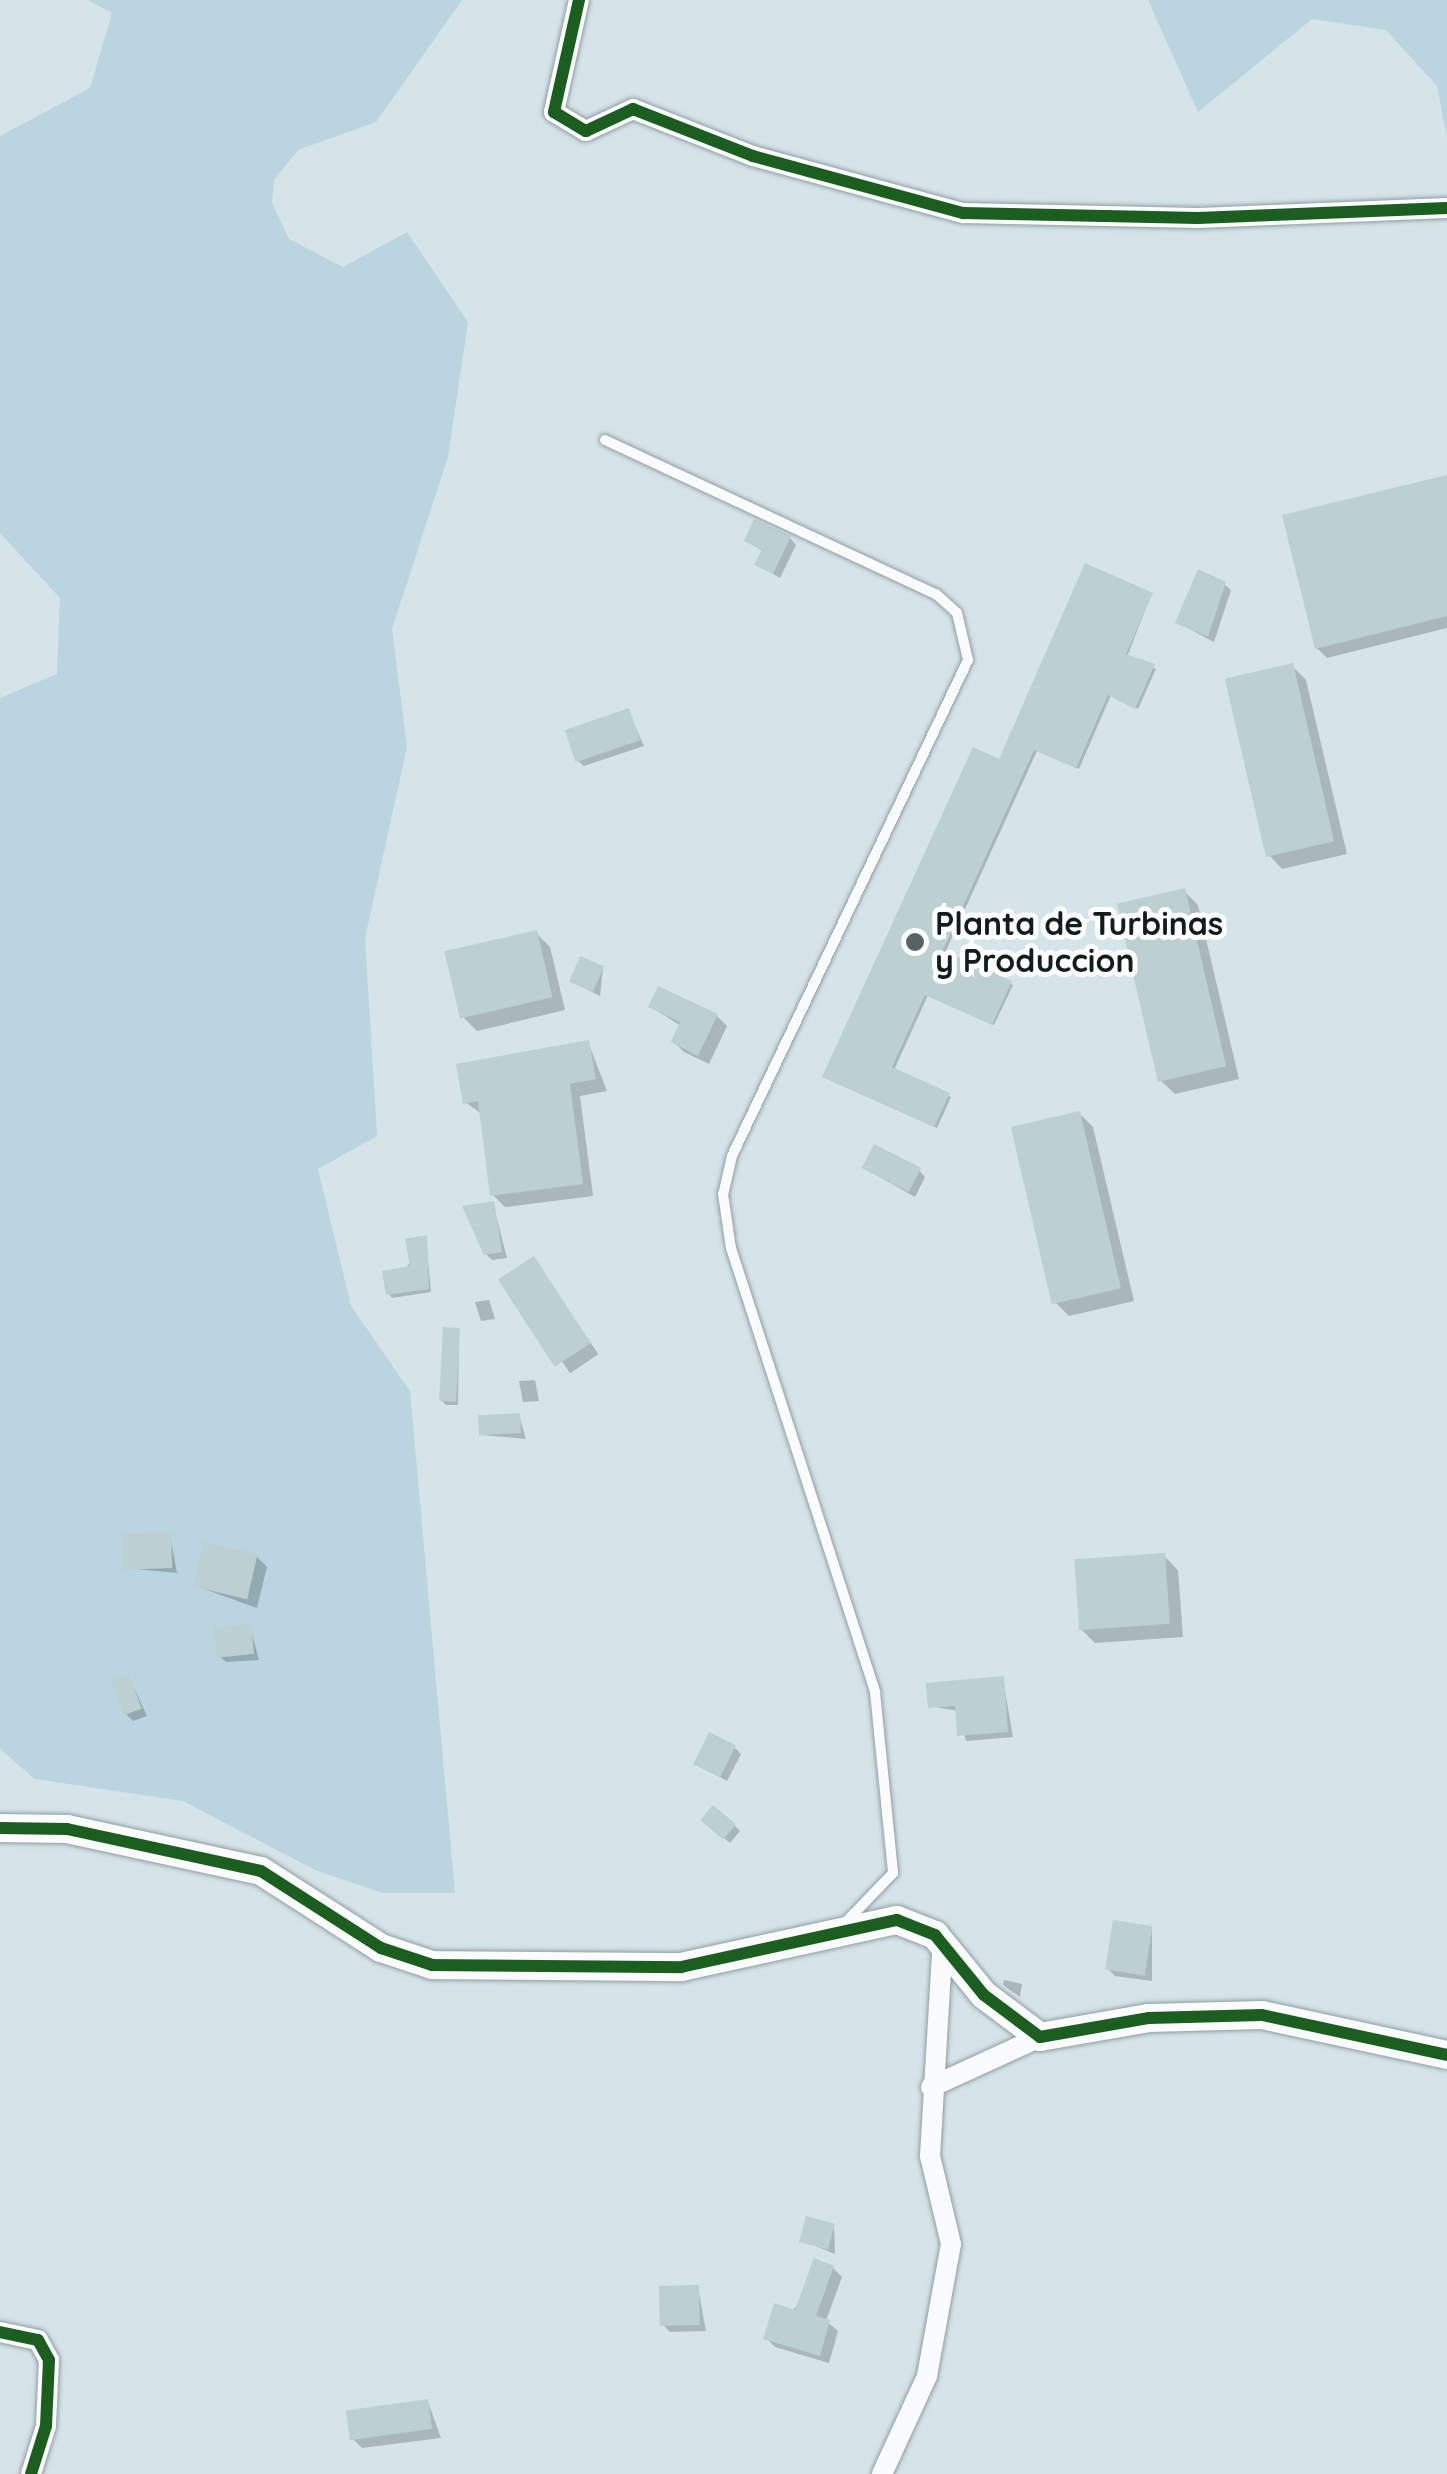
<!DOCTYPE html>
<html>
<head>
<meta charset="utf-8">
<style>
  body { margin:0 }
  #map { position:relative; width:1447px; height:2474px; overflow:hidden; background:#d4e4e9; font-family:Quicksand,sans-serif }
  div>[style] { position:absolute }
  .green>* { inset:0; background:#bad5df }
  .shadow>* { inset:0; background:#0003; transform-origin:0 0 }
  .building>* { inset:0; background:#bccfd1; transform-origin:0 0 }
  .roads { filter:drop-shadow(0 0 2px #929ea3) drop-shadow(0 0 2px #929ea3) }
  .service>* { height:10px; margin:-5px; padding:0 5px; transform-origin:5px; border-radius:5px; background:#f9fbfc }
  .minor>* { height:20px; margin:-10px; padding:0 10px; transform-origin:10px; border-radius:10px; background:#f9fbfc }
  .tertiary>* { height:28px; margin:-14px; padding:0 14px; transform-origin:14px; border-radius:14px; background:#f9fbfc }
  .cycleway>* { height:12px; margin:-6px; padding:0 6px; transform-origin:6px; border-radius:6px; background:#1b5e20 }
  .dots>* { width:28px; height:28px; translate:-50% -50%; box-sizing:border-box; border:5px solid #fff; border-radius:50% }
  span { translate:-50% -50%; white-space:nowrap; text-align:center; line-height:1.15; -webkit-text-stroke:10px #fff; paint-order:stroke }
  .poi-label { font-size:32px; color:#111c1f; font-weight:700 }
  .left { translate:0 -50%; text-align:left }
</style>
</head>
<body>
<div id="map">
  <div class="green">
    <div style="clip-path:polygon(87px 0,462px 0,376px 122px,298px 150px,274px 180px,272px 203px,289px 239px,343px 267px,407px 232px,468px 322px,448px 457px,392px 629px,407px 747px,365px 938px,377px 1136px,318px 1169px,351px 1306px,410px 1391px,455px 1893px,383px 1893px,315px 1870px,183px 1801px,35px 1779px,0 1749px,0 698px,57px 674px,60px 598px,0 533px,0 136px,90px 88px,112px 13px)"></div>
    <div style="clip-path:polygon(1148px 0,1447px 0,1447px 137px,1437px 86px,1386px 30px,1312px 19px,1198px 112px)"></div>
  </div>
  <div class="shadow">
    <div style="clip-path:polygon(1447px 477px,1447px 628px,1327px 658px,1317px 648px)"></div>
    <div style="clip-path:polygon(790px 538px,796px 545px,780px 578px,758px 565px,764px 552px,747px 541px)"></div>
    <div style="clip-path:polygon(1224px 584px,1231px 590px,1214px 642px,1178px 623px)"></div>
    <div style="clip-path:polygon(1151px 595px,1127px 657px,1156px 669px,1138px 709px,1111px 695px,1079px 769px,1037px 751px,945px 953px,1013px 985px,994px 1025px,928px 995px,894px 1070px,951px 1097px,937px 1128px,828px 1079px,1000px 763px)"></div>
    <div style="clip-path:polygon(1292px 666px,1306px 680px,1347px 854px,1282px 869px,1269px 855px)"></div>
    <div style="clip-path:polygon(628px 711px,644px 746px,584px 766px,577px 760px)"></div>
    <div style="clip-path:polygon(1184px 891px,1198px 905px,1239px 1079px,1175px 1094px,1161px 1081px)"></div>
    <div style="clip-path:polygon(536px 933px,550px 947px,565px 1010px,477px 1031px,463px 1017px)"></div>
    <div style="clip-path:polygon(603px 968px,600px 996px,572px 982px)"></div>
    <div style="clip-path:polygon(651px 1007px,717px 1016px,727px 1026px,709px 1064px,684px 1052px,674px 1042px,681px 1026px)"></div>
    <div style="clip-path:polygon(588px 1042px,607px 1091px,580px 1096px,593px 1196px,505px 1207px,493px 1195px,482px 1114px,465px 1102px)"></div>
    <div style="clip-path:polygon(1079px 1113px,1093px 1127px,1134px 1301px,1069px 1316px,1056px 1303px)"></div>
    <div style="clip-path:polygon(864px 1168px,919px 1170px,925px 1177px,915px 1197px)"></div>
    <div style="clip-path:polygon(493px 1204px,507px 1258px,492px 1260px,486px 1254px)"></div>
    <div style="clip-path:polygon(426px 1238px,431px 1292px,392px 1298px,389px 1294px)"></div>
    <div style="left:534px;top:1259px;width:115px;height:34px;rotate:56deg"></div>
    <div style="clip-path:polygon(489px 1300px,495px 1319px,481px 1321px,475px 1302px)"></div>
    <div style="clip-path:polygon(459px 1330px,458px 1405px,446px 1405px,441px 1400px)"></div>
    <div style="clip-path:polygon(535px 1380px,539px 1401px,523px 1402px,519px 1381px)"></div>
    <div style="clip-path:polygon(519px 1416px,526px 1439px,482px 1435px)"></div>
    <div style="clip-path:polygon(170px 1535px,177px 1573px,125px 1568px)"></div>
    <div style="clip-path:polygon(1164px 1556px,1178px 1570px,1183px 1637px,1095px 1643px,1081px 1629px)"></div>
    <div style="clip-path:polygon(257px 1557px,267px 1567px,257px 1608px,196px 1586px)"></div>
    <div style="clip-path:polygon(250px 1626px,259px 1660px,226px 1662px,219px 1656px)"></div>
    <div style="clip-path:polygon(129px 1677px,147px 1716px,133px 1721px,126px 1714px)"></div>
    <div style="clip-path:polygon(1003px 1679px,1013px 1737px,966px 1741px,958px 1711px,930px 1706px)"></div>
    <div style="clip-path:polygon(734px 1747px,741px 1754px,727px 1781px,696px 1763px)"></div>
    <div style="clip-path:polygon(734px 1825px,740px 1831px,730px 1843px,710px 1826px)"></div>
    <div style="clip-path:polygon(1152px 1928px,1152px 1981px,1115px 1976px,1108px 1969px)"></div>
    <div style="clip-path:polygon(1004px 1980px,1022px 1984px,1020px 1997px,1003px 1985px)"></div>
    <div style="clip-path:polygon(834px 2226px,835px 2254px,803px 2241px)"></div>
    <div style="clip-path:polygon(833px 2268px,842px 2277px,826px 2321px,838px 2331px,829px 2363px,775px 2347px,766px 2338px)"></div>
    <div style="clip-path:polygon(698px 2288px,706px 2331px,670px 2332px,664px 2326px)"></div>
    <div style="clip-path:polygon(428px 2402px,441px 2438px,362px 2448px,352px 2438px)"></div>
  </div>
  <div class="building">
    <div style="clip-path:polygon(1447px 475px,1447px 616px,1315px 649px,1282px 515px)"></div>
    <div style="clip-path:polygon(754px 519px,791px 536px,773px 574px,754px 565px,762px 550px,744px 541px)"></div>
    <div style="clip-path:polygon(1085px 563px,1153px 593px,1126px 654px,1155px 664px,1135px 709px,1108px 695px,1076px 768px,1034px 750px,943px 950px,1012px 981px,992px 1025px,925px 995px,892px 1067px,950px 1093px,934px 1127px,822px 1077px,973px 747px,999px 759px)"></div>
    <div style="clip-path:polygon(1198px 569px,1226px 582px,1208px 637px,1175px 623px)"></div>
    <div style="left:1293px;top:663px;width:183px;height:70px;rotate:77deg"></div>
    <div style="left:629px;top:708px;width:34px;height:68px;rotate:71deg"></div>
    <div style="left:1185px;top:888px;width:183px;height:70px;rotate:77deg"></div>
    <div style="left:537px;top:930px;width:69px;height:95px;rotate:77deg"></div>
    <div style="left:580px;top:956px;width:26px;height:28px;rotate:23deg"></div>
    <div style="clip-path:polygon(658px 986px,718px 1014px,698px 1056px,671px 1042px,680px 1022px,648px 1007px)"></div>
    <div style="clip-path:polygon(589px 1040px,596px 1079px,570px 1084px,583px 1184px,490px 1196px,478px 1101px,463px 1104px,456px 1064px)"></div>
    <div style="left:1080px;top:1111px;width:182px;height:71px;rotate:77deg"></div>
    <div style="left:874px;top:1144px;width:53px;height:27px;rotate:27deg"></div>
    <div style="clip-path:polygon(494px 1201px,502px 1252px,484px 1255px,462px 1206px)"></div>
    <div style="clip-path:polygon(427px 1235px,429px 1289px,386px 1295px,382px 1271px,410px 1266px,405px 1239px)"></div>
    <div style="left:534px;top:1256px;width:104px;height:43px;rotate:57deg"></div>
    <div style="left:443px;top:1327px;width:17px;height:74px;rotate:3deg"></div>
    <div style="left:520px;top:1413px;width:20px;height:42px;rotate:87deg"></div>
    <div style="left:171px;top:1532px;width:36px;height:49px;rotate:88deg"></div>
    <div style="left:204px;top:1542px;width:55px;height:46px;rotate:13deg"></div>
    <div style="left:1165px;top:1553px;width:71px;height:91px;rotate:86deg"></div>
    <div style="left:251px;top:1624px;width:30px;height:37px;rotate:84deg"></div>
    <div style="left:129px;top:1674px;width:37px;height:19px;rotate:70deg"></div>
    <div style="clip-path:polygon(1004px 1676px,1008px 1732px,957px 1736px,955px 1706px,928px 1708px,926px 1683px)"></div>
    <div style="left:709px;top:1732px;width:30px;height:36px;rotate:26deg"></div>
    <div style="left:713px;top:1805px;width:30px;height:20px;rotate:40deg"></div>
    <div style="left:1113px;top:1920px;width:40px;height:50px;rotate:9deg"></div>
    <div style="left:806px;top:2216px;width:30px;height:27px;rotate:15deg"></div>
    <div style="clip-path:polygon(814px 2258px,834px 2266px,816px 2316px,830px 2320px,820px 2356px,763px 2339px,774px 2303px,795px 2310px)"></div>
    <div style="left:699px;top:2285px;width:40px;height:40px;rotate:89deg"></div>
    <div style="left:428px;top:2399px;width:30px;height:83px;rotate:82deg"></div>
  </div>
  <div class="roads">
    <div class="service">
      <div style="left:605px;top:440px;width:365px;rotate:25deg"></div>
      <div style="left:936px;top:594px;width:28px;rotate:42deg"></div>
      <div style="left:957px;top:613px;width:48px;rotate:76.8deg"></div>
      <div style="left:968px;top:660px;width:549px;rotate:115.45deg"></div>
      <div style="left:732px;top:1156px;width:39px;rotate:103deg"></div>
      <div style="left:723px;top:1194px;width:55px;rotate:81.6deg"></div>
      <div style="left:731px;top:1248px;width:467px;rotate:72deg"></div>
      <div style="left:875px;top:1692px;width:182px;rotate:84.3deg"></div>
      <div style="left:893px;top:1873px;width:68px;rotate:133.8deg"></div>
    </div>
    <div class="minor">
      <div style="left:579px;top:0;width:115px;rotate:102.6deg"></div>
      <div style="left:554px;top:112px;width:37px;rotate:31deg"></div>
      <div style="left:586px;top:131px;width:52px;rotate:-25.1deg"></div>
      <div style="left:633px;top:109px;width:129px;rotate:21.4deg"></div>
      <div style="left:753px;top:156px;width:218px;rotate:15.2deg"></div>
      <div style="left:963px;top:213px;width:235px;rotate:1.2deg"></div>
      <div style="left:1198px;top:218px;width:249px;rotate:-2.3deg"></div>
      <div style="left:931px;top:2087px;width:120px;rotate:-24.6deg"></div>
      <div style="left:0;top:2332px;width:39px;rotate:12deg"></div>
      <div style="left:38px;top:2340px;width:23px;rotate:61deg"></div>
      <div style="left:49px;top:2360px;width:66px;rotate:92.6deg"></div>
      <div style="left:46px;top:2426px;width:50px;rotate:107.4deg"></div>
      <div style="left:882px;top:2474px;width:108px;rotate:-65.3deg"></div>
      <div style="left:927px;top:2376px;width:134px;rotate:-79.7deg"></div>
      <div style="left:951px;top:2244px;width:90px;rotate:-103.4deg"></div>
      <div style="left:930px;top:2156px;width:203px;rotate:-86.6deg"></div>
    </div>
    <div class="tertiary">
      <div style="left:0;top:1828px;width:67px;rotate:0.9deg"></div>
      <div style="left:67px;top:1829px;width:198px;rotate:12.2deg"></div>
      <div style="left:261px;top:1871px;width:143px;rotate:32.7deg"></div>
      <div style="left:381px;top:1948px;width:54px;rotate:18.4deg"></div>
      <div style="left:432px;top:1965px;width:249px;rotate:0.5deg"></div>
      <div style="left:681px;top:1967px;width:221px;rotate:-12.3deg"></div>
      <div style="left:897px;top:1920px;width:41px;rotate:21.5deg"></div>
      <div style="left:935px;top:1935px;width:77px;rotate:50.8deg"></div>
      <div style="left:984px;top:1995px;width:70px;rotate:36.9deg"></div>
      <div style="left:1040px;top:2037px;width:111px;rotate:-9.9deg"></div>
      <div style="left:1149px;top:2018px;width:113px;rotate:-1.5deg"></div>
      <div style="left:1262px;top:2015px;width:189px;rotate:12.2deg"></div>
    </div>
  </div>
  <div class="cycleway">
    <div style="left:579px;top:0;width:115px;rotate:102.6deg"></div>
    <div style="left:554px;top:112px;width:37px;rotate:31deg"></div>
    <div style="left:586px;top:131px;width:52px;rotate:-25.1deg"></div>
    <div style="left:633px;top:109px;width:129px;rotate:21.4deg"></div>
    <div style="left:753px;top:156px;width:218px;rotate:15.2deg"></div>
    <div style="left:963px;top:213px;width:235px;rotate:1.2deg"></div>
    <div style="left:1198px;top:218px;width:249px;rotate:-2.3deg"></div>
    <div style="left:0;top:1828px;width:67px;rotate:0.9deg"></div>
    <div style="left:67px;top:1829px;width:198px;rotate:12.2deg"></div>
    <div style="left:261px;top:1871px;width:143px;rotate:32.7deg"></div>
    <div style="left:381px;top:1948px;width:54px;rotate:18.4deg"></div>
    <div style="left:432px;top:1965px;width:249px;rotate:0.5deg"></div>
    <div style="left:681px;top:1967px;width:221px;rotate:-12.3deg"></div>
    <div style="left:897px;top:1920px;width:41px;rotate:21.5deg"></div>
    <div style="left:935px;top:1935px;width:77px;rotate:50.8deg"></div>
    <div style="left:984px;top:1995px;width:70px;rotate:36.9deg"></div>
    <div style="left:1040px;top:2037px;width:111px;rotate:-9.9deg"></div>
    <div style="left:1149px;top:2018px;width:113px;rotate:-1.5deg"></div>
    <div style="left:1262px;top:2015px;width:189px;rotate:12.2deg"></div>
    <div style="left:0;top:2332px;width:39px;rotate:12deg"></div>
    <div style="left:38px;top:2340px;width:23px;rotate:61deg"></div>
    <div style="left:49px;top:2360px;width:66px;rotate:92.6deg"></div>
    <div style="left:46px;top:2426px;width:50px;rotate:107.4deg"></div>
  </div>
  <div class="dots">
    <div style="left:915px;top:942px;background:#556266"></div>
  </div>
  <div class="poi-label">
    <span class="left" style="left:935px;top:942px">Planta de Turbinas<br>y Produccion</span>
  </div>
</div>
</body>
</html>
